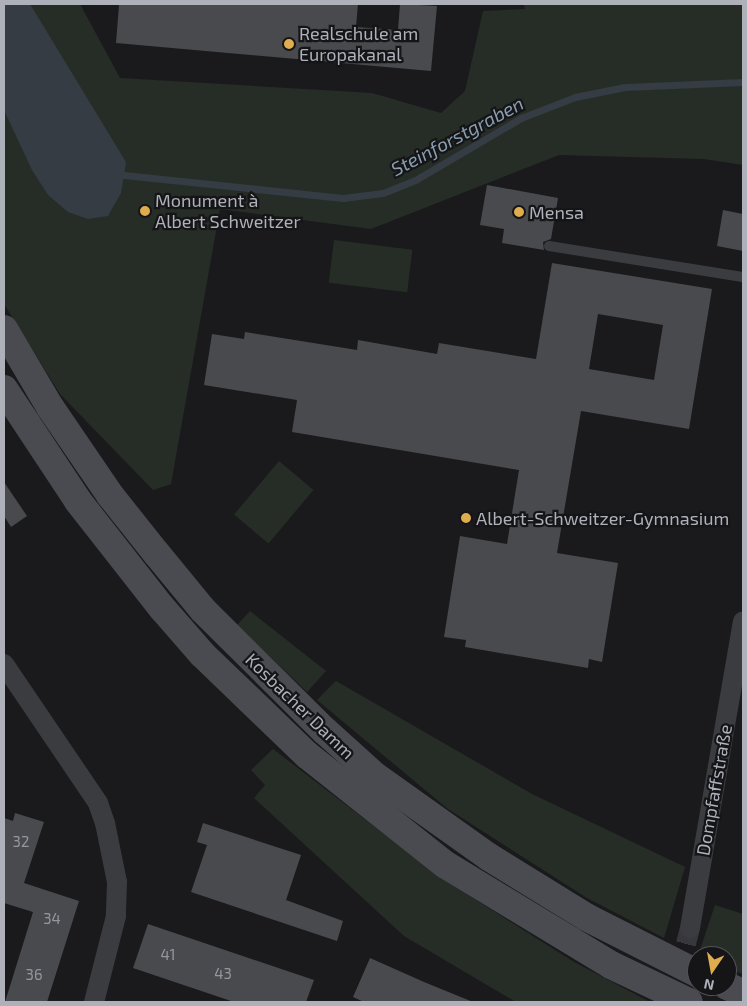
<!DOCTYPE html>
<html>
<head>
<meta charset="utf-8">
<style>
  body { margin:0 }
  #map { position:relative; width:747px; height:1006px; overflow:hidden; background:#1a1a1c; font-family:"Exo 2",sans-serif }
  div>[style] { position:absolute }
  .green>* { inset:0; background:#262d27; transform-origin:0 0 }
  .water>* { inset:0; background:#353c43 }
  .stream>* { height:7px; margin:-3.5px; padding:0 3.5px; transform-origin:3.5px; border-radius:3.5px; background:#353c43 }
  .building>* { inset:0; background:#494a4e }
  .street-tunnel>* { height:20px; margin-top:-10px; transform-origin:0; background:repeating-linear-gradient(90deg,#38383c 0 20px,transparent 0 30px) }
  .lane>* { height:10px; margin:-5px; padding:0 5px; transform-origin:5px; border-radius:5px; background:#3b3c40 }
  .street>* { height:20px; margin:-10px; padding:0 10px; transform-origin:10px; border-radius:10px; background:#3b3c40 }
  .secondary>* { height:28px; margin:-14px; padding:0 14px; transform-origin:14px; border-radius:14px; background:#494b50 }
  .dots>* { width:14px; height:14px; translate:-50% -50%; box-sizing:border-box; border:2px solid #151517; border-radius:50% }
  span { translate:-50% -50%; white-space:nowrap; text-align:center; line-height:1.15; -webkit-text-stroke:4.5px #151517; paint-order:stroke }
  .number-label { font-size:15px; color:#95979f }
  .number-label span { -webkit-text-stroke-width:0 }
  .poi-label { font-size:18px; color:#aeb1ba }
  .left { translate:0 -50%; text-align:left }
  .street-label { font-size:18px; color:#aeb1ba }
  .water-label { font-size:19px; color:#899eb0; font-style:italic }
  .frame { position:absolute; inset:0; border:5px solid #aeb1ba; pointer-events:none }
  .north { position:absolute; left:687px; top:946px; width:50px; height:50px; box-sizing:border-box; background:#151517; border:1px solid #525358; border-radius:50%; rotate:192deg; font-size:14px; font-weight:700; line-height:20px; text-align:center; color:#aeb1ba }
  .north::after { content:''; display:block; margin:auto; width:18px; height:22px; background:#dfad4e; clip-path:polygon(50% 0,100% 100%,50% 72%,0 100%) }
</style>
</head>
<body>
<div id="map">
  <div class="green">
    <div style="clip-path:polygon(4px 4px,80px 4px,120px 78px,372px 93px,441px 113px,465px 91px,483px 11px,525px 9px,524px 4px,743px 4px,743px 165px,704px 159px,559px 155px,371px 229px,220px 209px,171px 484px,153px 490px,60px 394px,4px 304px)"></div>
    <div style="left:334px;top:240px;width:79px;height:43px;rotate:7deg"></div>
    <div style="left:279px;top:461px;width:45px;height:70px;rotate:40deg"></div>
    <div style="clip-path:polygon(250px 611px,326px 671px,307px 692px,237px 625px)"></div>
    <div style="clip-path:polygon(336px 681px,532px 794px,685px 867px,664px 938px,587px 898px,448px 809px,317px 700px)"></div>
    <div style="clip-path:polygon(273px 749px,443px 879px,574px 962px,650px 1002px,516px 1002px,404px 936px,254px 798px,265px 785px,251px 770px)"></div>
    <div style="clip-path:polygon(715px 905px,743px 914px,743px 974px,727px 968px,727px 956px,698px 956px)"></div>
  </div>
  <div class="water">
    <div style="clip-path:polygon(4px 4px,30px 4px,126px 162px,121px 193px,108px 216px,88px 219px,68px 212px,48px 195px,32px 170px,4px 110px)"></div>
  </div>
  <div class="stream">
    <div style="left:124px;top:175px;width:220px;rotate:6deg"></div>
    <div style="left:343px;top:198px;width:40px;rotate:-7.1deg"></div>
    <div style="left:383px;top:193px;width:37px;rotate:-22deg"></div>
    <div style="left:417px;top:179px;width:121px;rotate:-30.4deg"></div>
    <div style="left:521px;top:118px;width:58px;rotate:-21.3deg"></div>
    <div style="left:575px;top:97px;width:51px;rotate:-11.3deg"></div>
    <div style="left:625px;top:87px;width:118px;rotate:-2.4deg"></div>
  </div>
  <div class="building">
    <div style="clip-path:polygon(358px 4px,356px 27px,398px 30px,400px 4px,437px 6px,431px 71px,116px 43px,119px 5px)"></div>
    <div style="clip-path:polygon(487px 185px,558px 198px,551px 239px,543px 242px,544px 250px,502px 243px,504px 229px,480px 225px)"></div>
    <div style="clip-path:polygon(723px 210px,743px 214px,743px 251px,717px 246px)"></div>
    <div style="clip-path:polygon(evenodd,552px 263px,712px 289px,689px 429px,581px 411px,557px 553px,618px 563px,602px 662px,589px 659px,588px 668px,465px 647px,466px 640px,444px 637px,460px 536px,507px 544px,519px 470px,292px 432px,297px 400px,204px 385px,212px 334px,244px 339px,245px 332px,357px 350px,358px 340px,437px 354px,439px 343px,536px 359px,552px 263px,598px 314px,663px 325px,654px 380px,589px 369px,598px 314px)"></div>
    <div style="clip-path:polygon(4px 482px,27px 516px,11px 527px,4px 516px)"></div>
    <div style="clip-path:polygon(15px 813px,44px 822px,24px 883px,79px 901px,47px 1002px,5px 1002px,33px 912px,4px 903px,4px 818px,13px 821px)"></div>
    <div style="clip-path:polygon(203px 823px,301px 855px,286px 900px,343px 921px,337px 941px,191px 892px,207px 845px,197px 842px)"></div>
    <div style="clip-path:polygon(148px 924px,314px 980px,306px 1002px,234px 1002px,133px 968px)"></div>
    <div style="clip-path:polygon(370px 958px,424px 982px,473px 1002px,364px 1002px,353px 997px)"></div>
  </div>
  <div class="street-tunnel">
    <div style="left:671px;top:1002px;width:76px;rotate:-75.6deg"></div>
  </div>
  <div class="lane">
    <div style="left:549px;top:246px;width:196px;rotate:9.1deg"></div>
  </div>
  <div class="street">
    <div style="left:4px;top:664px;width:168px;rotate:55.9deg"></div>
    <div style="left:98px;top:803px;width:21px;rotate:71deg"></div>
    <div style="left:105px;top:823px;width:60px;rotate:78.5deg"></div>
    <div style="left:117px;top:882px;width:34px;rotate:92deg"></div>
    <div style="left:116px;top:916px;width:89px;rotate:104.3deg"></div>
    <div style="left:690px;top:928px;width:311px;rotate:-80.2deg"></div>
  </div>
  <div class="secondary">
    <div style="left:4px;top:329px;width:91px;rotate:59.5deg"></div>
    <div style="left:50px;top:407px;width:107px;rotate:55.7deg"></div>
    <div style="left:110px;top:495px;width:75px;rotate:51.5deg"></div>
    <div style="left:157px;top:554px;width:72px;rotate:50.6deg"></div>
    <div style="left:203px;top:610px;width:172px;rotate:44.8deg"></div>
    <div style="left:325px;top:731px;width:67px;rotate:42deg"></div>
    <div style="left:375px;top:776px;width:140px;rotate:35.4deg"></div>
    <div style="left:489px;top:857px;width:114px;rotate:31.7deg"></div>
    <div style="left:586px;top:917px;width:124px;rotate:26.8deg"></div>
    <div style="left:4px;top:389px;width:134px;rotate:56.5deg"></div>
    <div style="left:78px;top:501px;width:136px;rotate:51.9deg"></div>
    <div style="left:162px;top:608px;width:61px;rotate:49deg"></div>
    <div style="left:202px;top:654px;width:146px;rotate:43.9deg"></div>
    <div style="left:307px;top:755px;width:177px;rotate:38.4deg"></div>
    <div style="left:446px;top:865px;width:193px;rotate:31.2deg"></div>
    <div style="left:611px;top:965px;width:86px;rotate:25.4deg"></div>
    <div style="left:727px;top:986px;width:17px;rotate:24deg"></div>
  </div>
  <div class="dots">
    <div style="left:289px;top:44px;background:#dfad4e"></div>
    <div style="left:145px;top:211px;background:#dfad4e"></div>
    <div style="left:519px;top:212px;background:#dfad4e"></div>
    <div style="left:466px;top:518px;background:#dfad4e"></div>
  </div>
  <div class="number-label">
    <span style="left:21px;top:842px">32</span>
    <span style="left:52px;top:919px">34</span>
    <span style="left:168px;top:955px">41</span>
    <span style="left:223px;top:974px">43</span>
    <span style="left:34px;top:975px">36</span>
  </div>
  <div class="poi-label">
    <span class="left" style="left:299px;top:44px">Realschule am<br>Europakanal</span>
    <span class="left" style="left:155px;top:211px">Monument à<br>Albert Schweitzer</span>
    <span class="left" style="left:529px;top:212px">Mensa</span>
    <span class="left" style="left:476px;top:518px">Albert-Schweitzer-Gymnasium</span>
  </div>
  <div class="street-label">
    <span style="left:300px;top:706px;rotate:44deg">Kosbacher Damm</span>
    <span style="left:714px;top:790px;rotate:-80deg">Dompfaffstraße</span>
  </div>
  <div class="water-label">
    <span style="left:457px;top:136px;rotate:-28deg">Steinforstgraben</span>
  </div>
  <div class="frame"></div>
  <div class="north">N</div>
</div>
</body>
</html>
